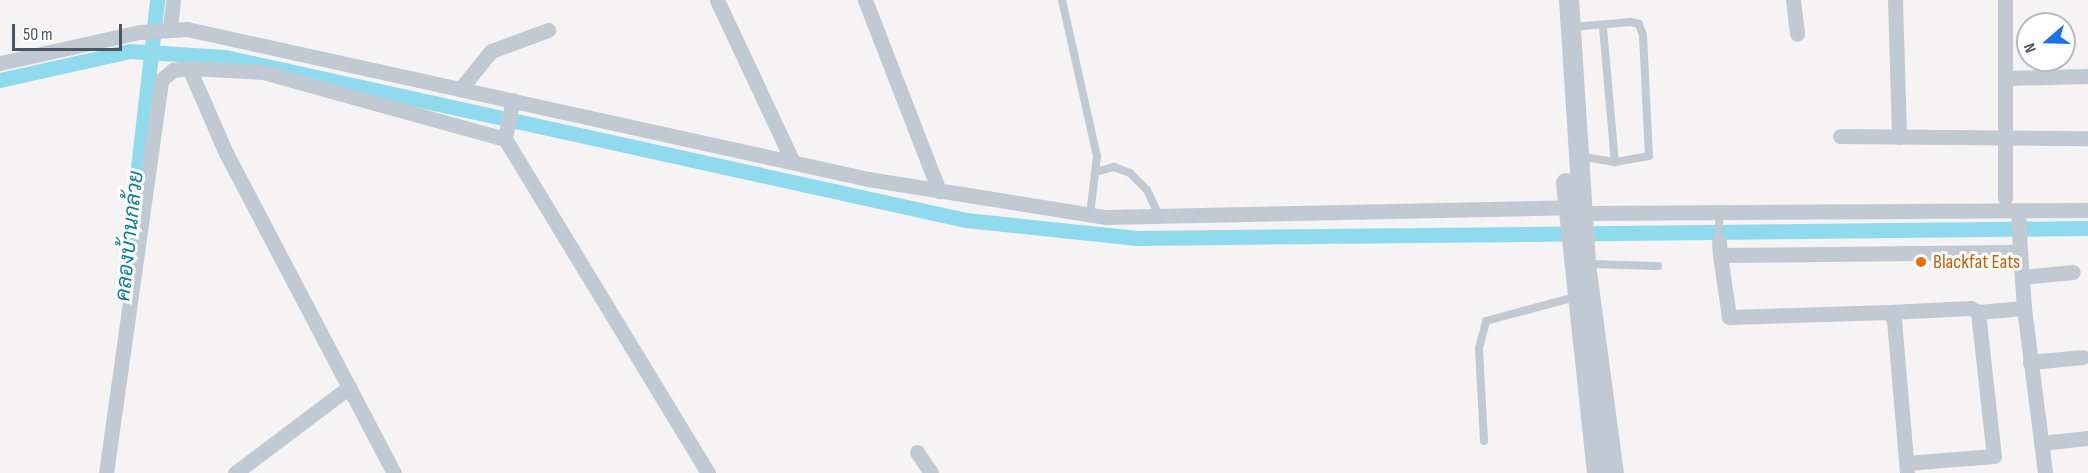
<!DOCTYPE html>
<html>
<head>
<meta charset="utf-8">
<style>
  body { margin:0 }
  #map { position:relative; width:2088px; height:473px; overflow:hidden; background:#f5f3f3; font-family:"Sofia Sans Condensed",Sarabun,sans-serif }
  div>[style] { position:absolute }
  .canal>* { height:15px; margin:-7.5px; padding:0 7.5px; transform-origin:7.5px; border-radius:7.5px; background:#90daee }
  .service>* { height:8px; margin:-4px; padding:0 4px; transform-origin:4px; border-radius:4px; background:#c1cad2 }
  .minor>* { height:15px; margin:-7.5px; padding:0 7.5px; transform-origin:7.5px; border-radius:7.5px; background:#c1cad2 }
  .tertiary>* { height:20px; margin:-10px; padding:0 10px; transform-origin:10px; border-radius:10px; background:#c1cad2 }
  .dots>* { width:16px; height:16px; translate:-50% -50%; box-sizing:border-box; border:3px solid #fff; border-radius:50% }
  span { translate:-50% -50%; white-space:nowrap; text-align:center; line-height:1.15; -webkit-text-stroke:6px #fff; paint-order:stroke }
  .food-label { font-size:20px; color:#c56008 }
  .left { translate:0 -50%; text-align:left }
  .water-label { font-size:21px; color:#0c7c9b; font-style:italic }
  .north { position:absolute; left:2016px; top:12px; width:60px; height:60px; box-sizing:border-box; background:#fff; border:2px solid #b7bbc0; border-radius:50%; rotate:250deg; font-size:16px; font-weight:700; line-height:24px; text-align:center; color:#4a5661 }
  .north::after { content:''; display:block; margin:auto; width:21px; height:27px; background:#1a73e8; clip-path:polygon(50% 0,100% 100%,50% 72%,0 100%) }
  .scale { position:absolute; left:12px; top:24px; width:110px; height:27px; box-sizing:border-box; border:3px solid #4a5661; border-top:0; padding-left:8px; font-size:18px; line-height:21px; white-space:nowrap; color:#4a5661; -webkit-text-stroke:4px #fff; paint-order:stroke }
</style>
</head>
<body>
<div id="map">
  <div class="canal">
    <div style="left:0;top:80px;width:133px;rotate:-12.6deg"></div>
    <div style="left:130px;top:51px;width:95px;rotate:3.6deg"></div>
    <div style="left:225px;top:57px;width:759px;rotate:12.41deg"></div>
    <div style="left:966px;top:220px;width:172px;rotate:6deg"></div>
    <div style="left:1137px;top:238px;width:951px;rotate:-0.6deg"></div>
    <div style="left:124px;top:291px;width:293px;rotate:-83.5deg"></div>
  </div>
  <div class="service">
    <div style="left:1062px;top:0;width:160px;rotate:77.4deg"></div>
    <div style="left:1097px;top:156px;width:59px;rotate:96.8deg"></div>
    <div style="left:1572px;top:27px;width:59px;rotate:-4.8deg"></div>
    <div style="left:1631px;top:22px;width:8px;rotate:14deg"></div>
    <div style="left:1639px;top:24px;width:12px;rotate:70deg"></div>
    <div style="left:1643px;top:35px;width:121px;rotate:87.2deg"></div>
    <div style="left:1649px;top:156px;width:35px;rotate:170deg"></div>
    <div style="left:1615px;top:162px;width:36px;rotate:-171deg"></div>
    <div style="left:1603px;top:28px;width:135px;rotate:84.9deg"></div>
    <div style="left:1096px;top:172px;width:19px;rotate:-16deg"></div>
    <div style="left:1114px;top:167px;width:17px;rotate:21deg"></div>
    <div style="left:1130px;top:173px;width:24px;rotate:45deg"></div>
    <div style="left:1147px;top:190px;width:29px;rotate:65deg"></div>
    <div style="left:1719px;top:215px;width:27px;rotate:90deg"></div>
    <div style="left:1588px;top:264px;width:70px;rotate:1.6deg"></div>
    <div style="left:1484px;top:441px;width:93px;rotate:-93.1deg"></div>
    <div style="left:1479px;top:348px;width:28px;rotate:-75deg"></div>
    <div style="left:1486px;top:321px;width:92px;rotate:-15.1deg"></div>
  </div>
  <div class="minor">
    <div style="left:717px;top:0;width:179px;rotate:64.9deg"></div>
    <div style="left:865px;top:0;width:205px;rotate:68.8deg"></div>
    <div style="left:1793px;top:0;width:34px;rotate:83deg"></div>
    <div style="left:1895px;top:0;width:137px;rotate:88.3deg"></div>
    <div style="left:2005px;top:0;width:198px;rotate:90deg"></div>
    <div style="left:170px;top:28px;width:28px;rotate:-84deg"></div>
    <div style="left:0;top:63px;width:143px;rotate:-12.5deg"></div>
    <div style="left:140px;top:32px;width:47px;rotate:-3.7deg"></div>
    <div style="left:187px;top:29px;width:697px;rotate:12.42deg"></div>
    <div style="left:868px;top:179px;width:241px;rotate:9.1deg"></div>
    <div style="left:1106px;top:217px;width:462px;rotate:-1.2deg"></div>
    <div style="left:189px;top:68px;width:93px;rotate:66.5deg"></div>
    <div style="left:226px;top:153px;width:361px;rotate:62.3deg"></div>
    <div style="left:2006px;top:78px;width:82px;rotate:-1.4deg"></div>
    <div style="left:462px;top:87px;width:46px;rotate:-51.1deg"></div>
    <div style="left:491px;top:51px;width:61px;rotate:-20.2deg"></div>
    <div style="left:513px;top:100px;width:40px;rotate:102deg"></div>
    <div style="left:505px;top:139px;width:391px;rotate:58.7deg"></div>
    <div style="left:1840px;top:136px;width:248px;rotate:0.5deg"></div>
    <div style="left:1582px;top:213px;width:506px;rotate:-0.34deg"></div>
    <div style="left:1719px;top:242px;width:13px;rotate:86deg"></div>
    <div style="left:1720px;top:255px;width:291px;rotate:-0.6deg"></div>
    <div style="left:2011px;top:252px;width:9px;rotate:-6deg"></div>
    <div style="left:2020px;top:251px;width:40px;rotate:-92.9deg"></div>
    <div style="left:2020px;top:251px;width:57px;rotate:86deg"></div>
    <div style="left:1720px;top:255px;width:63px;rotate:81.7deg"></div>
    <div style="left:1729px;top:317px;width:160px;rotate:-1.8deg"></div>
    <div style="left:1889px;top:312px;width:9px;rotate:58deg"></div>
    <div style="left:1894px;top:320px;width:154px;rotate:85.1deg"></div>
    <div style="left:2022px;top:277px;width:51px;rotate:-5.6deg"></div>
    <div style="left:1889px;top:312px;width:82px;rotate:-2.8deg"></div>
    <div style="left:1971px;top:308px;width:8px;rotate:30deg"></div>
    <div style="left:1978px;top:312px;width:145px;rotate:83.7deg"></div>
    <div style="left:1994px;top:456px;width:88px;rotate:175.5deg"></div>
    <div style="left:1978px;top:312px;width:46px;rotate:-5deg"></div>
    <div style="left:2024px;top:308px;width:166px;rotate:82.7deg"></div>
    <div style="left:2030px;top:362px;width:53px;rotate:-5.4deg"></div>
    <div style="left:2041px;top:443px;width:47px;rotate:-6.1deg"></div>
    <div style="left:917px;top:452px;width:25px;rotate:56deg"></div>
    <div style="left:106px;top:473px;width:397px;rotate:-82deg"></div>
    <div style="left:161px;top:80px;width:16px;rotate:-40deg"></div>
    <div style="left:173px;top:70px;width:16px;rotate:-7deg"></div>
    <div style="left:189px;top:68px;width:74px;rotate:3.1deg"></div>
    <div style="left:263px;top:72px;width:251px;rotate:15.5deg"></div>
    <div style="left:235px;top:473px;width:143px;rotate:-37deg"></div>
  </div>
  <div class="tertiary">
    <div style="left:1569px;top:0;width:265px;rotate:86.3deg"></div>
    <div style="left:1586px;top:264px;width:211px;rotate:82.4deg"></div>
    <div style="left:1566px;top:183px;width:292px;rotate:83.9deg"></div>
  </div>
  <div class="dots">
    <div style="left:1921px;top:262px;background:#e8710a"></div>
  </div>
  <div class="food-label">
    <span class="left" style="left:1933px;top:262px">Blackfat Eats</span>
  </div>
  <div class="water-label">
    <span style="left:130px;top:236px;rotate:-84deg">คลองบ้านกล้วย</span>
  </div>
  <div class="north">N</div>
  <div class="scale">50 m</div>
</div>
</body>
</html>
